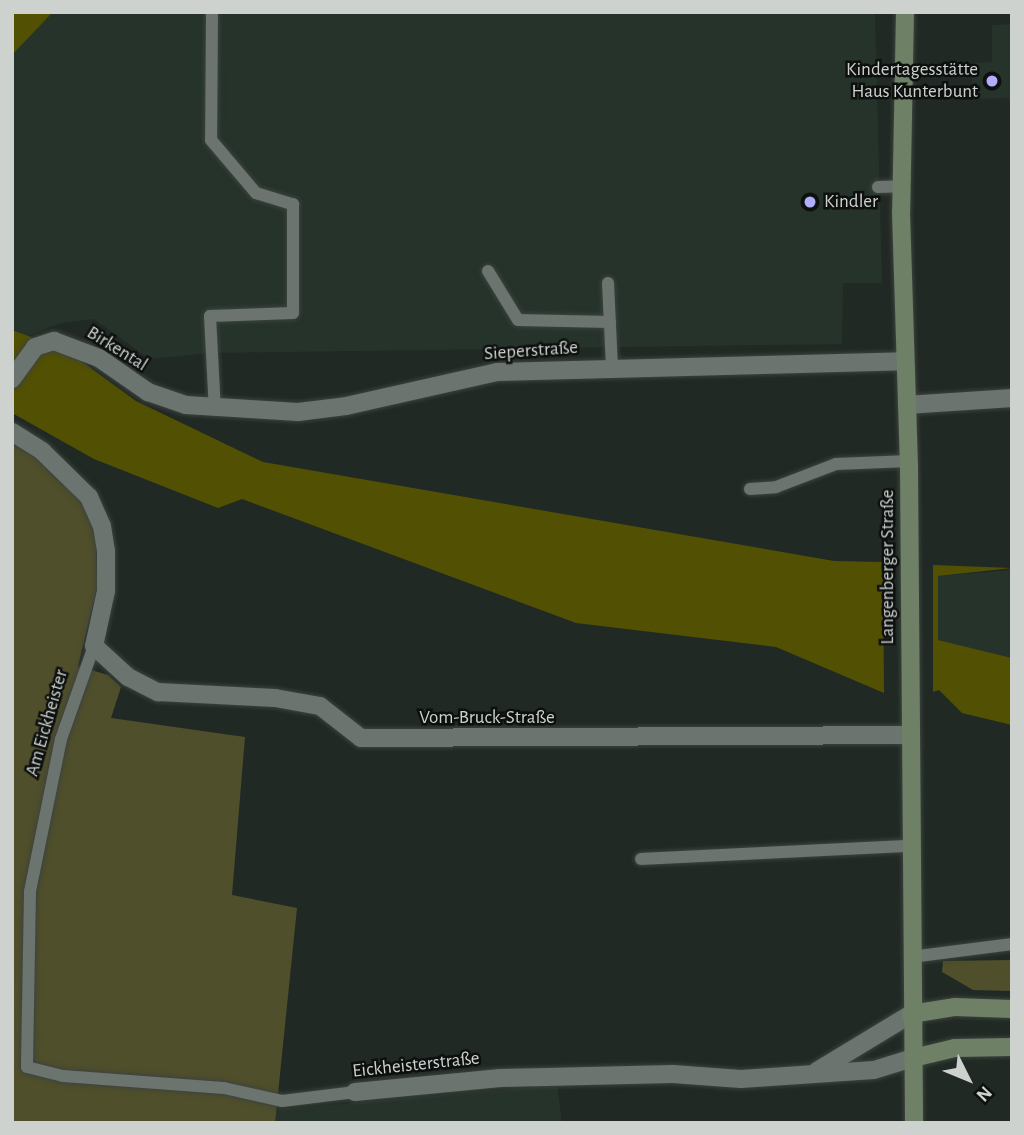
<!DOCTYPE html>
<html>
<head>
<meta charset="utf-8">
<style>
  body { margin:0 }
  #map { position:relative; width:1024px; height:1135px; overflow:hidden; background:#212924; font-family:"Alegreya Sans",sans-serif }
  div>[style] { position:absolute }
  .built>* { inset:0; background:#25332b }
  .green>* { inset:0; background:#4f4f2b }
  .forest>* { inset:0; background:#525003 }
  .roads { filter:drop-shadow(0 0 2px #3d433f) drop-shadow(0 0 2px #3d433f) }
  .lane>* { height:12px; margin:-6px; padding:0 6px; transform-origin:6px; border-radius:6px; background:#6b746e }
  .street>* { height:18px; margin:-9px; padding:0 9px; transform-origin:9px; border-radius:9px; background:#6b746e }
  .secondary>* { height:18px; margin:-9px; padding:0 9px; transform-origin:9px; border-radius:9px; background:#6e8167 }
  .dots>* { width:19px; height:19px; translate:-50% -50%; box-sizing:border-box; border:4px solid #0d100e; border-radius:50% }
  span { translate:-50% -50%; white-space:nowrap; text-align:center; line-height:1.15; -webkit-text-stroke:5px #0d100e; paint-order:stroke }
  .poi-label { font-size:19px; color:#cdd2cf }
  .right { translate:-100% -50%; text-align:right }
  .left { translate:0 -50%; text-align:left }
  .street-label { font-size:19px; color:#cdd2cf }
  .frame { position:absolute; inset:0; border:14px solid #cdd2cf; pointer-events:none }
  .north { position:absolute; left:933px; top:1044px; width:70px; height:70px; -webkit-text-stroke:5px #0d100e; paint-order:stroke; rotate:133deg; font-size:19px; font-weight:700; line-height:28px; text-align:center; color:#cdd2cf }
  .north::after { content:''; display:block; margin:auto; width:24px; height:32px; background:#cdd2cf; clip-path:polygon(50% 0,100% 100%,50% 72%,0 100%) }
</style>
</head>
<body>
<div id="map">
  <div class="built">
    <div style="clip-path:polygon(53px 12px,875px 12px,882px 283px,843px 283px,842px 344px,211px 353px,149px 359px,94px 319px,61px 323px,25px 337px,12px 330px,12px 55px)"></div>
    <div style="clip-path:polygon(1012px 24px,1012px 133px,1009px 98px,972px 99px,972px 63px,992px 62px,992px 25px)"></div>
    <div style="clip-path:polygon(1012px 570px,1012px 658px,938px 640px,938px 576px)"></div>
    <div style="clip-path:polygon(557px 1085px,562px 1123px,275px 1123px,275px 1110px)"></div>
  </div>
  <div class="green">
    <div style="clip-path:polygon(12px 441px,39px 457px,83px 501px,96px 530px,97px 588px,78px 666px,108px 675px,121px 687px,111px 718px,245px 737px,232px 895px,297px 908px,275px 1123px,12px 1123px)"></div>
    <div style="clip-path:polygon(1012px 960px,1012px 991px,973px 990px,942px 972px,943px 961px)"></div>
  </div>
  <div class="forest">
    <div style="clip-path:polygon(12px 12px,53px 12px,12px 55px)"></div>
    <div style="clip-path:polygon(12px 330px,66px 350px,136px 401px,263px 462px,834px 561px,883px 562px,884px 693px,776px 647px,576px 623px,242px 499px,218px 508px,94px 459px,12px 413px)"></div>
    <div style="clip-path:polygon(933px 565px,1012px 568px,938px 576px,938px 640px,1012px 658px,1012px 725px,962px 713px,939px 690px,933px 692px)"></div>
  </div>
  <div class="roads">
    <div class="lane">
      <div style="left:212px;top:12px;width:128px;rotate:90.4deg"></div>
      <div style="left:211px;top:140px;width:70px;rotate:49.7deg"></div>
      <div style="left:256px;top:193px;width:39px;rotate:17deg"></div>
      <div style="left:293px;top:204px;width:109px;rotate:90deg"></div>
      <div style="left:293px;top:313px;width:83px;rotate:177.9deg"></div>
      <div style="left:210px;top:316px;width:94px;rotate:87deg"></div>
      <div style="left:878px;top:187px;width:24px;rotate:-2deg"></div>
      <div style="left:488px;top:271px;width:57px;rotate:58.5deg"></div>
      <div style="left:518px;top:320px;width:92px;rotate:1.2deg"></div>
      <div style="left:608px;top:283px;width:84px;rotate:87.3deg"></div>
      <div style="left:750px;top:489px;width:26px;rotate:-4deg"></div>
      <div style="left:776px;top:487px;width:64px;rotate:-21deg"></div>
      <div style="left:836px;top:464px;width:73px;rotate:-2.4deg"></div>
      <div style="left:94px;top:646px;width:99px;rotate:109.5deg"></div>
      <div style="left:61px;top:739px;width:156px;rotate:101.5deg"></div>
      <div style="left:30px;top:892px;width:175px;rotate:91deg"></div>
      <div style="left:27px;top:1067px;width:37px;rotate:14deg"></div>
      <div style="left:63px;top:1076px;width:161px;rotate:4.3deg"></div>
      <div style="left:224px;top:1088px;width:59px;rotate:12.6deg"></div>
      <div style="left:282px;top:1101px;width:74px;rotate:-7deg"></div>
      <div style="left:641px;top:859px;width:269px;rotate:-2.8deg"></div>
      <div style="left:911px;top:957px;width:102px;rotate:-7.3deg"></div>
    </div>
    <div class="street">
      <div style="left:12px;top:379px;width:39px;rotate:-54deg"></div>
      <div style="left:35px;top:347px;width:20px;rotate:-18deg"></div>
      <div style="left:54px;top:341px;width:48px;rotate:20.7deg"></div>
      <div style="left:99px;top:358px;width:60px;rotate:34.8deg"></div>
      <div style="left:148px;top:392px;width:40px;rotate:18.9deg"></div>
      <div style="left:186px;top:405px;width:112px;rotate:3.6deg"></div>
      <div style="left:298px;top:412px;width:48px;rotate:-7.1deg"></div>
      <div style="left:346px;top:406px;width:155px;rotate:-12.7deg"></div>
      <div style="left:497px;top:372px;width:408px;rotate:-1.5deg"></div>
      <div style="left:907px;top:405px;width:105px;rotate:-3.8deg"></div>
      <div style="left:12px;top:432px;width:36px;rotate:32deg"></div>
      <div style="left:42px;top:451px;width:66px;rotate:44.4deg"></div>
      <div style="left:89px;top:497px;width:32px;rotate:66deg"></div>
      <div style="left:102px;top:526px;width:25px;rotate:81deg"></div>
      <div style="left:106px;top:551px;width:40px;rotate:90deg"></div>
      <div style="left:106px;top:591px;width:56px;rotate:102.3deg"></div>
      <div style="left:94px;top:646px;width:46px;rotate:42.4deg"></div>
      <div style="left:128px;top:677px;width:34px;rotate:27deg"></div>
      <div style="left:158px;top:692px;width:117px;rotate:2.9deg"></div>
      <div style="left:275px;top:698px;width:46px;rotate:10.1deg"></div>
      <div style="left:320px;top:706px;width:52px;rotate:38deg"></div>
      <div style="left:361px;top:738px;width:547px;rotate:-0.31deg"></div>
      <div style="left:817px;top:1071px;width:110px;rotate:-31.2deg"></div>
      <div style="left:355px;top:1092px;width:146px;rotate:-5.5deg"></div>
      <div style="left:500px;top:1078px;width:173px;rotate:-1.3deg"></div>
      <div style="left:673px;top:1074px;width:68px;rotate:4.2deg"></div>
      <div style="left:741px;top:1079px;width:133px;rotate:-3.9deg"></div>
      <div style="left:874px;top:1070px;width:41px;rotate:-17.1deg"></div>
    </div>
    <div class="secondary">
      <div style="left:905px;top:12px;width:200px;rotate:91.1deg"></div>
      <div style="left:901px;top:212px;width:255px;rotate:88.2deg"></div>
      <div style="left:909px;top:467px;width:656px;rotate:89.56deg"></div>
      <div style="left:911px;top:1014px;width:45px;rotate:-9deg"></div>
      <div style="left:955px;top:1007px;width:57px;rotate:2deg"></div>
      <div style="left:913px;top:1058px;width:43px;rotate:-13.4deg"></div>
      <div style="left:955px;top:1048px;width:57px;rotate:-1deg"></div>
    </div>
  </div>
  <div class="dots">
    <div style="left:992px;top:81px;background:#aeaefb"></div>
    <div style="left:810px;top:202px;background:#aeaefb"></div>
  </div>
  <div class="poi-label">
    <span class="right" style="left:978px;top:81px">Kindertagesstätte<br>Haus Kunterbunt</span>
    <span class="left" style="left:824px;top:202px">Kindler</span>
  </div>
  <div class="street-label">
    <span style="left:117px;top:349px;rotate:32deg">Birkental</span>
    <span style="left:531px;top:351px;rotate:-4deg">Sieperstraße</span>
    <span style="left:888px;top:567px;rotate:-90deg">Langenberger Straße</span>
    <span style="left:487px;top:718px">Vom-Bruck-Straße</span>
    <span style="left:47px;top:723px;rotate:-74deg">Am Eickheister</span>
    <span style="left:416px;top:1065px;rotate:-6deg">Eickheisterstraße</span>
  </div>
  <div class="frame"></div>
  <div class="north">N</div>
</div>
</body>
</html>
